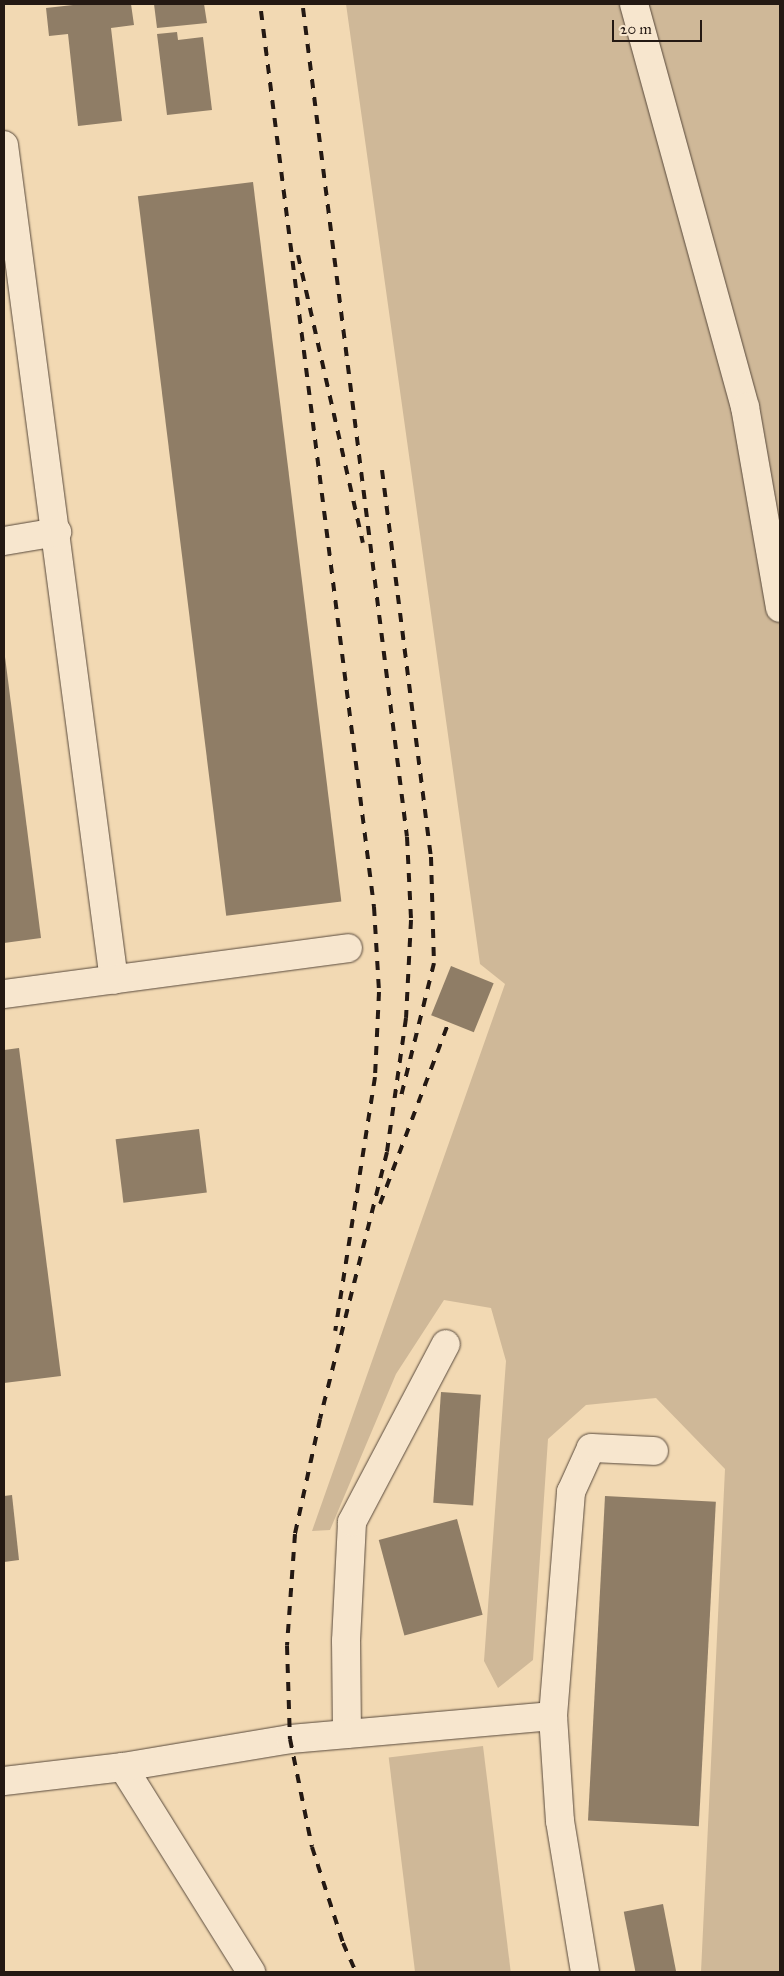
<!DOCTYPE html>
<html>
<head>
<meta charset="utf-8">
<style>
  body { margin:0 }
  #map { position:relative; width:784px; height:1976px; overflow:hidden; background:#f2d9b3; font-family:"IM FELL Great Primer",serif }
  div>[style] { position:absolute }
  .green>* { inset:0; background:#cfb898; transform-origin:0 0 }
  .building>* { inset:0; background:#8f7d66; transform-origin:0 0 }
  .roads { filter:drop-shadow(0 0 1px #58493b) drop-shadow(0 0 1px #58493b) }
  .minor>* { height:28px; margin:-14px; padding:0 14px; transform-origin:14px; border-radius:14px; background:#f7e6ce }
  .rail>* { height:4px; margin-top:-2px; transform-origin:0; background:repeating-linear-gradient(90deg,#241913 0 9px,transparent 0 18px) }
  span { translate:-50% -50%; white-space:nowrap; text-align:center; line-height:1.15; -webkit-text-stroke:5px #f7e6ce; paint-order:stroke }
  .frame { position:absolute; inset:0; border:5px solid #241913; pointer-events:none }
  .scale { position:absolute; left:612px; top:20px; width:90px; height:22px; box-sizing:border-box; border:2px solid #241913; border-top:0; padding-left:6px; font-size:15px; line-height:18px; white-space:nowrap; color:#241913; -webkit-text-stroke:4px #f7e6ce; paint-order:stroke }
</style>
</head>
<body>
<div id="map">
  <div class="green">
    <div style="clip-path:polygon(346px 4px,780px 4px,780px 1972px,701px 1972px,725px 1469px,656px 1398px,586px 1405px,548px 1439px,533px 1660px,498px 1688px,484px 1661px,506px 1361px,491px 1308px,444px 1300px,396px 1374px,330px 1530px,312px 1531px,505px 984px,480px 964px)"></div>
    <div style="left:483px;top:1746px;width:228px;height:95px;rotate:83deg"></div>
  </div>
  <div class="building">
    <div style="clip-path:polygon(82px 4px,131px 4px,134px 25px,111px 28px,122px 121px,78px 126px,68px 34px,49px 36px,46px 8px)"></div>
    <div style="clip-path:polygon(154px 4px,204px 4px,207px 23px,157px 28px)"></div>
    <div style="clip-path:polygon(177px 32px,178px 40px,203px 37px,212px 110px,167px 115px,157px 34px)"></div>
    <div style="left:253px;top:182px;width:725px;height:116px;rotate:83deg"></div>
    <div style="clip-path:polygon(4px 649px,41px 938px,4px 943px)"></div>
    <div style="left:451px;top:966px;width:46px;height:53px;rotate:22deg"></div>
    <div style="clip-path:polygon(19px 1048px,61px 1376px,4px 1383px,4px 1050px)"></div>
    <div style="left:199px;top:1129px;width:64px;height:84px;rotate:83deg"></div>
    <div style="left:441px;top:1392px;width:40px;height:111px;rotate:4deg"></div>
    <div style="clip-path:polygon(12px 1495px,19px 1560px,4px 1562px,4px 1496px)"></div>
    <div style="left:605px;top:1496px;width:111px;height:325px;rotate:3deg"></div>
    <div style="left:457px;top:1519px;width:99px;height:81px;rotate:75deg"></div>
    <div style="left:663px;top:1904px;width:69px;height:40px;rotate:79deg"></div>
  </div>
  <div class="roads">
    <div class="minor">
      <div style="left:634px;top:4px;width:418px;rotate:74.6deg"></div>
      <div style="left:745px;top:407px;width:204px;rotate:80.1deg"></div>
      <div style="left:4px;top:145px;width:842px;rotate:82.5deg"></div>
      <div style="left:4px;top:541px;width:54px;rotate:-9.6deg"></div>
      <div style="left:4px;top:994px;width:347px;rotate:-7.6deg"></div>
      <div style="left:553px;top:1716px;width:105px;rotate:86.2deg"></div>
      <div style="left:560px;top:1821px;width:153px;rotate:80.6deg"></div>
      <div style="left:347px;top:1734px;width:93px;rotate:-90.6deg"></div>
      <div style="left:346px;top:1641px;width:119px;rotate:-87.1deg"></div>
      <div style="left:352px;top:1522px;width:201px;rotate:-62.2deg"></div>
      <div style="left:123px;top:1767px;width:242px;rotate:58deg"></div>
      <div style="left:4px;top:1781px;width:120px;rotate:-6.7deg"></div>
      <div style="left:123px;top:1767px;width:169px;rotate:-9.5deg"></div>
      <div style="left:290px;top:1739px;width:264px;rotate:-5deg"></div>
      <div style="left:553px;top:1716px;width:225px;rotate:-85.4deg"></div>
      <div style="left:571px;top:1492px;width:48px;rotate:-65.6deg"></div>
      <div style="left:591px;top:1448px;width:63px;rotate:2.7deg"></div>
    </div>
  </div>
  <div class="rail">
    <div style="left:303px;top:8px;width:835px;rotate:82.85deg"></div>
    <div style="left:407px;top:837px;width:83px;rotate:87.2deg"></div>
    <div style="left:411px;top:920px;width:98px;rotate:92.9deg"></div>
    <div style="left:406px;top:1018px;width:135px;rotate:98.1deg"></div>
    <div style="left:387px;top:1152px;width:275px;rotate:104.1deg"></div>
    <div style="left:320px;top:1419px;width:118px;rotate:102.3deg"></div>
    <div style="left:295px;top:1534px;width:112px;rotate:94.1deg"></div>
    <div style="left:287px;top:1646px;width:93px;rotate:88.2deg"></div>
    <div style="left:290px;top:1739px;width:110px;rotate:78.5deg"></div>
    <div style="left:312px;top:1847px;width:101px;rotate:72.1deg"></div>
    <div style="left:343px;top:1943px;width:32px;rotate:66deg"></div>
    <div style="left:261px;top:11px;width:903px;rotate:82.81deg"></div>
    <div style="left:374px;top:907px;width:85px;rotate:86.6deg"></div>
    <div style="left:379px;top:992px;width:85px;rotate:92.7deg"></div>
    <div style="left:375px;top:1077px;width:257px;rotate:98.9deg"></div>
    <div style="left:298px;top:255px;width:295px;rotate:77.3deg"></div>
    <div style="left:382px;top:470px;width:390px;rotate:82.8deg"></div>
    <div style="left:431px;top:857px;width:106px;rotate:88.4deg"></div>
    <div style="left:434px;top:963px;width:137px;rotate:103.9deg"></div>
    <div style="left:380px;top:1204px;width:196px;rotate:-69.3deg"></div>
  </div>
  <div class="frame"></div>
  <div class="scale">20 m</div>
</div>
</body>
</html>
